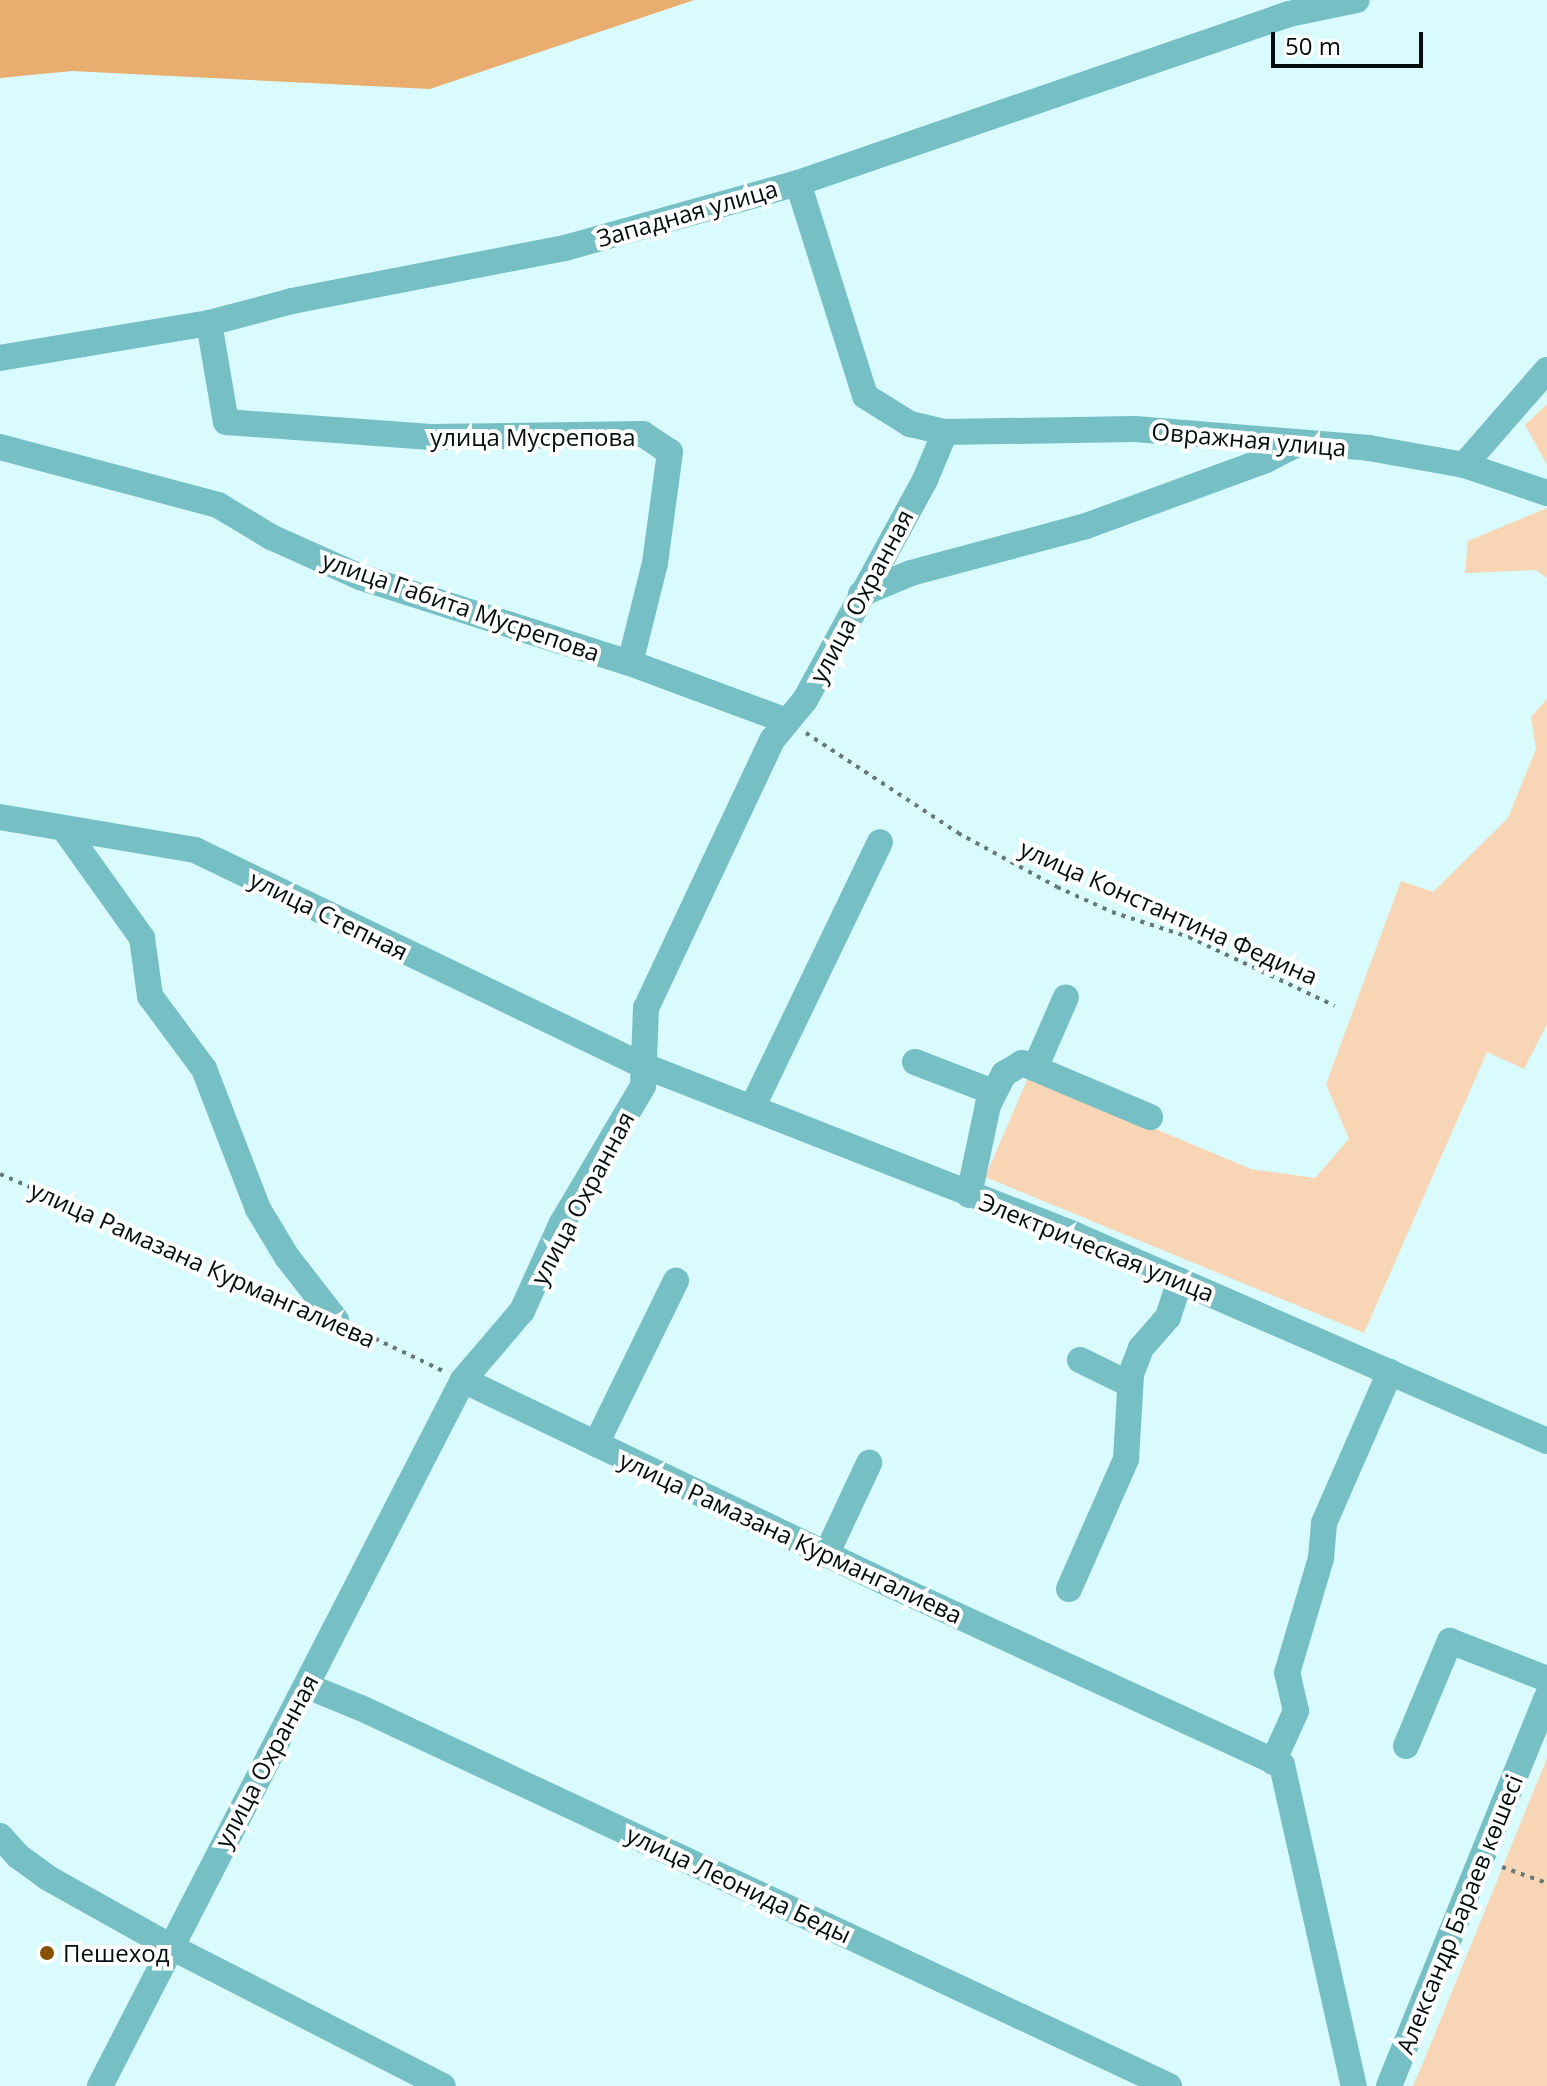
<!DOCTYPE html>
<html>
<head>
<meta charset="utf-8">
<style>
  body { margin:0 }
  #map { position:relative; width:1547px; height:2086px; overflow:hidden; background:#dafbfd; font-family:"Open Sans",sans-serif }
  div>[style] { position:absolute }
  .green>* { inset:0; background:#f8d5b4 }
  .water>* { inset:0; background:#e9ad6f }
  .path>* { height:4px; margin-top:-2px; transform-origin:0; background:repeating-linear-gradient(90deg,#65797a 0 4px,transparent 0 10px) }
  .minor>* { height:26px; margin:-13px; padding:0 13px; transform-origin:13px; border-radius:13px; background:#75bfc5 }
  .dots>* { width:22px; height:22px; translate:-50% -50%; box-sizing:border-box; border:4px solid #fff; border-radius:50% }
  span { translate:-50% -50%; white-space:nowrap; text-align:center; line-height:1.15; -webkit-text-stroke:8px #fff; paint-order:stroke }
  .street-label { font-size:24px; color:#040d0e }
  .poi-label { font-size:24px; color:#040d0e }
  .left { translate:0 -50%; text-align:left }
  .scale { position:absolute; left:1271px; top:32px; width:152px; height:36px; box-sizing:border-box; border:4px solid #040d0e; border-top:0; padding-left:10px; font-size:24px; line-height:28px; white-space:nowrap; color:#040d0e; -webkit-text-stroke:6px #fff; paint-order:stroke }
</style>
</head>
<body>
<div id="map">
  <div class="green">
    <div style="clip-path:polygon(1547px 404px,1547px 465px,1525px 425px)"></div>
    <div style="clip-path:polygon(1547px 508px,1547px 578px,1536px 570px,1465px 573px,1468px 541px)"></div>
    <div style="clip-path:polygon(1547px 699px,1547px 1024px,1524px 1069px,1487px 1052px,1364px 1333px,985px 1177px,1029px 1076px,1251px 1169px,1315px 1178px,1349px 1139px,1326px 1084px,1401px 881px,1433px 892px,1508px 818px,1536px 749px,1531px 717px)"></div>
    <div style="clip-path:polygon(1547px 1758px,1547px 2086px,1413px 2086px,1423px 2063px)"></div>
  </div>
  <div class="water">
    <div style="clip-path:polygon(0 0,694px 0,430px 89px,72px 71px,0 78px)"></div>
  </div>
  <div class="path">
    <div style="left:806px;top:733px;width:182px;rotate:33.3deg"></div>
    <div style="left:958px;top:833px;width:113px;rotate:28.6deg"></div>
    <div style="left:1057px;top:887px;width:60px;rotate:24.4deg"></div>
    <div style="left:1112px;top:912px;width:81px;rotate:18deg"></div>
    <div style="left:1189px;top:937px;width:161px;rotate:25.3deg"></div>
    <div style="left:0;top:1174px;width:321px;rotate:23.5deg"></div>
    <div style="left:357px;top:1330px;width:95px;rotate:25.5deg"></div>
    <div style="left:1502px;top:1867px;width:48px;rotate:19.6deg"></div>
  </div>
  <div class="minor">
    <div style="left:798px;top:183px;width:223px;rotate:72.5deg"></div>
    <div style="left:865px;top:396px;width:53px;rotate:31.9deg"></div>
    <div style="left:910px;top:424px;width:36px;rotate:13deg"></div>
    <div style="left:945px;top:432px;width:190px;rotate:-0.9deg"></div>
    <div style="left:1135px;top:429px;width:235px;rotate:4.6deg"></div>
    <div style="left:1369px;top:448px;width:97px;rotate:10.1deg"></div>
    <div style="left:1464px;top:465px;width:88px;rotate:18.6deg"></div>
    <div style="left:209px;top:323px;width:100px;rotate:80.3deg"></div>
    <div style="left:226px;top:422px;width:205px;rotate:4.2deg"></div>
    <div style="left:430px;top:437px;width:213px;rotate:-0.8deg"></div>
    <div style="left:643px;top:434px;width:32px;rotate:34deg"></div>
    <div style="left:670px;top:452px;width:112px;rotate:97.7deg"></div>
    <div style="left:655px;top:563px;width:103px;rotate:104deg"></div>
    <div style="left:0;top:358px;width:212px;rotate:-9.5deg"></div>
    <div style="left:209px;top:323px;width:86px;rotate:-14.8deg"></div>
    <div style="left:292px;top:301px;width:278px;rotate:-11deg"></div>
    <div style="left:565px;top:248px;width:242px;rotate:-15.6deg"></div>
    <div style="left:798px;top:183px;width:519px;rotate:-18.99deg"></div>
    <div style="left:1289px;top:14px;width:69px;rotate:-11.6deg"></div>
    <div style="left:0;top:447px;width:226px;rotate:14.9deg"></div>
    <div style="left:218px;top:505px;width:62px;rotate:31.1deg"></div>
    <div style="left:271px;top:537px;width:98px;rotate:24.2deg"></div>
    <div style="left:360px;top:577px;width:283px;rotate:17.7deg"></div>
    <div style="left:630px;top:663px;width:167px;rotate:20.3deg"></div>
    <div style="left:1464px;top:465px;width:126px;rotate:-48.9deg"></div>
    <div style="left:861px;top:594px;width:54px;rotate:-22.8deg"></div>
    <div style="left:911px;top:573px;width:181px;rotate:-15deg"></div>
    <div style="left:1086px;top:526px;width:192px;rotate:-20.1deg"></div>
    <div style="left:1266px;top:460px;width:38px;rotate:-27deg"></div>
    <div style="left:0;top:817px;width:198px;rotate:9.6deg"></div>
    <div style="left:195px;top:850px;width:496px;rotate:25.7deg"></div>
    <div style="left:642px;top:1065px;width:465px;rotate:21.4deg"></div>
    <div style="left:1075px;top:1235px;width:515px;rotate:23.58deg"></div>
    <div style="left:65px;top:830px;width:133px;rotate:54.5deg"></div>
    <div style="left:142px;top:938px;width:59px;rotate:82.1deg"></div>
    <div style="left:150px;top:996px;width:91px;rotate:53.5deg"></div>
    <div style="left:204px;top:1069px;width:150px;rotate:68.9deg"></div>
    <div style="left:258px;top:1209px;width:56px;rotate:58.9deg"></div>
    <div style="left:287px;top:1257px;width:80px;rotate:52.1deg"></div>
    <div style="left:915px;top:1062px;width:84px;rotate:21deg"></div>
    <div style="left:1035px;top:1068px;width:77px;rotate:-66.4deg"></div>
    <div style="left:752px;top:1108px;width:295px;rotate:-64.3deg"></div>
    <div style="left:969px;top:1195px;width:92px;rotate:-78.1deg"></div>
    <div style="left:988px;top:1105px;width:35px;rotate:-63deg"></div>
    <div style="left:1004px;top:1074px;width:21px;rotate:-31deg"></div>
    <div style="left:1022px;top:1063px;width:139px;rotate:22.9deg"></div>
    <div style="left:1080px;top:1360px;width:55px;rotate:26.1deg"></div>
    <div style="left:463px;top:1380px;width:477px;rotate:25.6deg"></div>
    <div style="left:893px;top:1586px;width:428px;rotate:24.7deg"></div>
    <div style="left:1282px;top:1765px;width:329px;rotate:77.4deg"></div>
    <div style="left:596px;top:1444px;width:182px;rotate:-63.9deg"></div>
    <div style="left:826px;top:1555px;width:102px;rotate:-64.9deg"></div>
    <div style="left:1069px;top:1589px;width:142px;rotate:-66.3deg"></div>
    <div style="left:1126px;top:1459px;width:85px;rotate:-86.6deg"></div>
    <div style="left:1131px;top:1374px;width:28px;rotate:-69deg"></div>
    <div style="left:1141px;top:1348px;width:41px;rotate:-48.9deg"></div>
    <div style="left:1168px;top:1317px;width:38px;rotate:-72deg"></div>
    <div style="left:307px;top:1686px;width:58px;rotate:22.2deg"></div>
    <div style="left:361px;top:1708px;width:892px;rotate:25.07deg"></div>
    <div style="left:1406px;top:1746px;width:114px;rotate:-67.3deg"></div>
    <div style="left:1450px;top:1641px;width:104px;rotate:21.4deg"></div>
    <div style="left:1273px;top:1762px;width:56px;rotate:-65.7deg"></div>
    <div style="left:1296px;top:1711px;width:39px;rotate:-103deg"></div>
    <div style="left:1287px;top:1673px;width:120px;rotate:-73.5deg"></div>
    <div style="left:1321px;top:1558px;width:35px;rotate:-85deg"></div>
    <div style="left:1324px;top:1523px;width:165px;rotate:-66.4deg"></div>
    <div style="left:0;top:1836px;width:27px;rotate:48deg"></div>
    <div style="left:18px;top:1856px;width:37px;rotate:36deg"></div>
    <div style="left:48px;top:1878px;width:143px;rotate:29.2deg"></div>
    <div style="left:173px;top:1948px;width:303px;rotate:27.1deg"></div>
    <div style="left:100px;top:2086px;width:794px;rotate:-62.79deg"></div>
    <div style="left:463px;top:1380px;width:91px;rotate:-49.5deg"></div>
    <div style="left:522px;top:1311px;width:97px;rotate:-65.6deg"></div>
    <div style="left:562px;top:1223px;width:159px;rotate:-59.4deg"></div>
    <div style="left:643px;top:1086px;width:78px;rotate:-87.8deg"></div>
    <div style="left:646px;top:1008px;width:296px;rotate:-64.8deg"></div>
    <div style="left:772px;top:740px;width:52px;rotate:-50.5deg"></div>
    <div style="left:805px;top:700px;width:251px;rotate:-61.4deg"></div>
    <div style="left:925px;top:480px;width:52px;rotate:-67.4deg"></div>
    <div style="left:1389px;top:2086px;width:420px;rotate:-67.9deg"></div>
  </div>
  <div class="dots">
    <div style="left:47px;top:1953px;background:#885102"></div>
  </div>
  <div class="street-label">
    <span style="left:687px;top:213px;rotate:-16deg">Западная улица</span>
    <span style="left:533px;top:437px">улица Мусрепова</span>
    <span style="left:1249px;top:439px;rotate:5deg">Овражная улица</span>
    <span style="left:861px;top:596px;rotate:-62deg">улица Охранная</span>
    <span style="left:461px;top:606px;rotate:19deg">улица Габита Мусрепова</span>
    <span style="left:1169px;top:912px;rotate:24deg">улица Константина Федина</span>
    <span style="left:329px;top:915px;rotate:26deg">улица Степная</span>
    <span style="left:582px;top:1198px;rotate:-62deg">улица Охранная</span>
    <span style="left:1097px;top:1247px;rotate:22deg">Электрическая улица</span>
    <span style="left:203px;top:1264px;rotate:24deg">улица Рамазана Курмангалиева</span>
    <span style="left:791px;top:1537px;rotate:25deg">улица Рамазана Курмангалиева</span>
    <span style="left:266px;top:1761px;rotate:-62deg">улица Охранная</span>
    <span style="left:739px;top:1884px;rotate:25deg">улица Леонида Беды</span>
    <span style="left:1459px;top:1914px;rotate:-68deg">Александр Бараев көшесі</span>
  </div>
  <div class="poi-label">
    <span class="left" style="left:63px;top:1953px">Пешеход</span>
  </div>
  <div class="scale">50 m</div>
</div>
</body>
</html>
